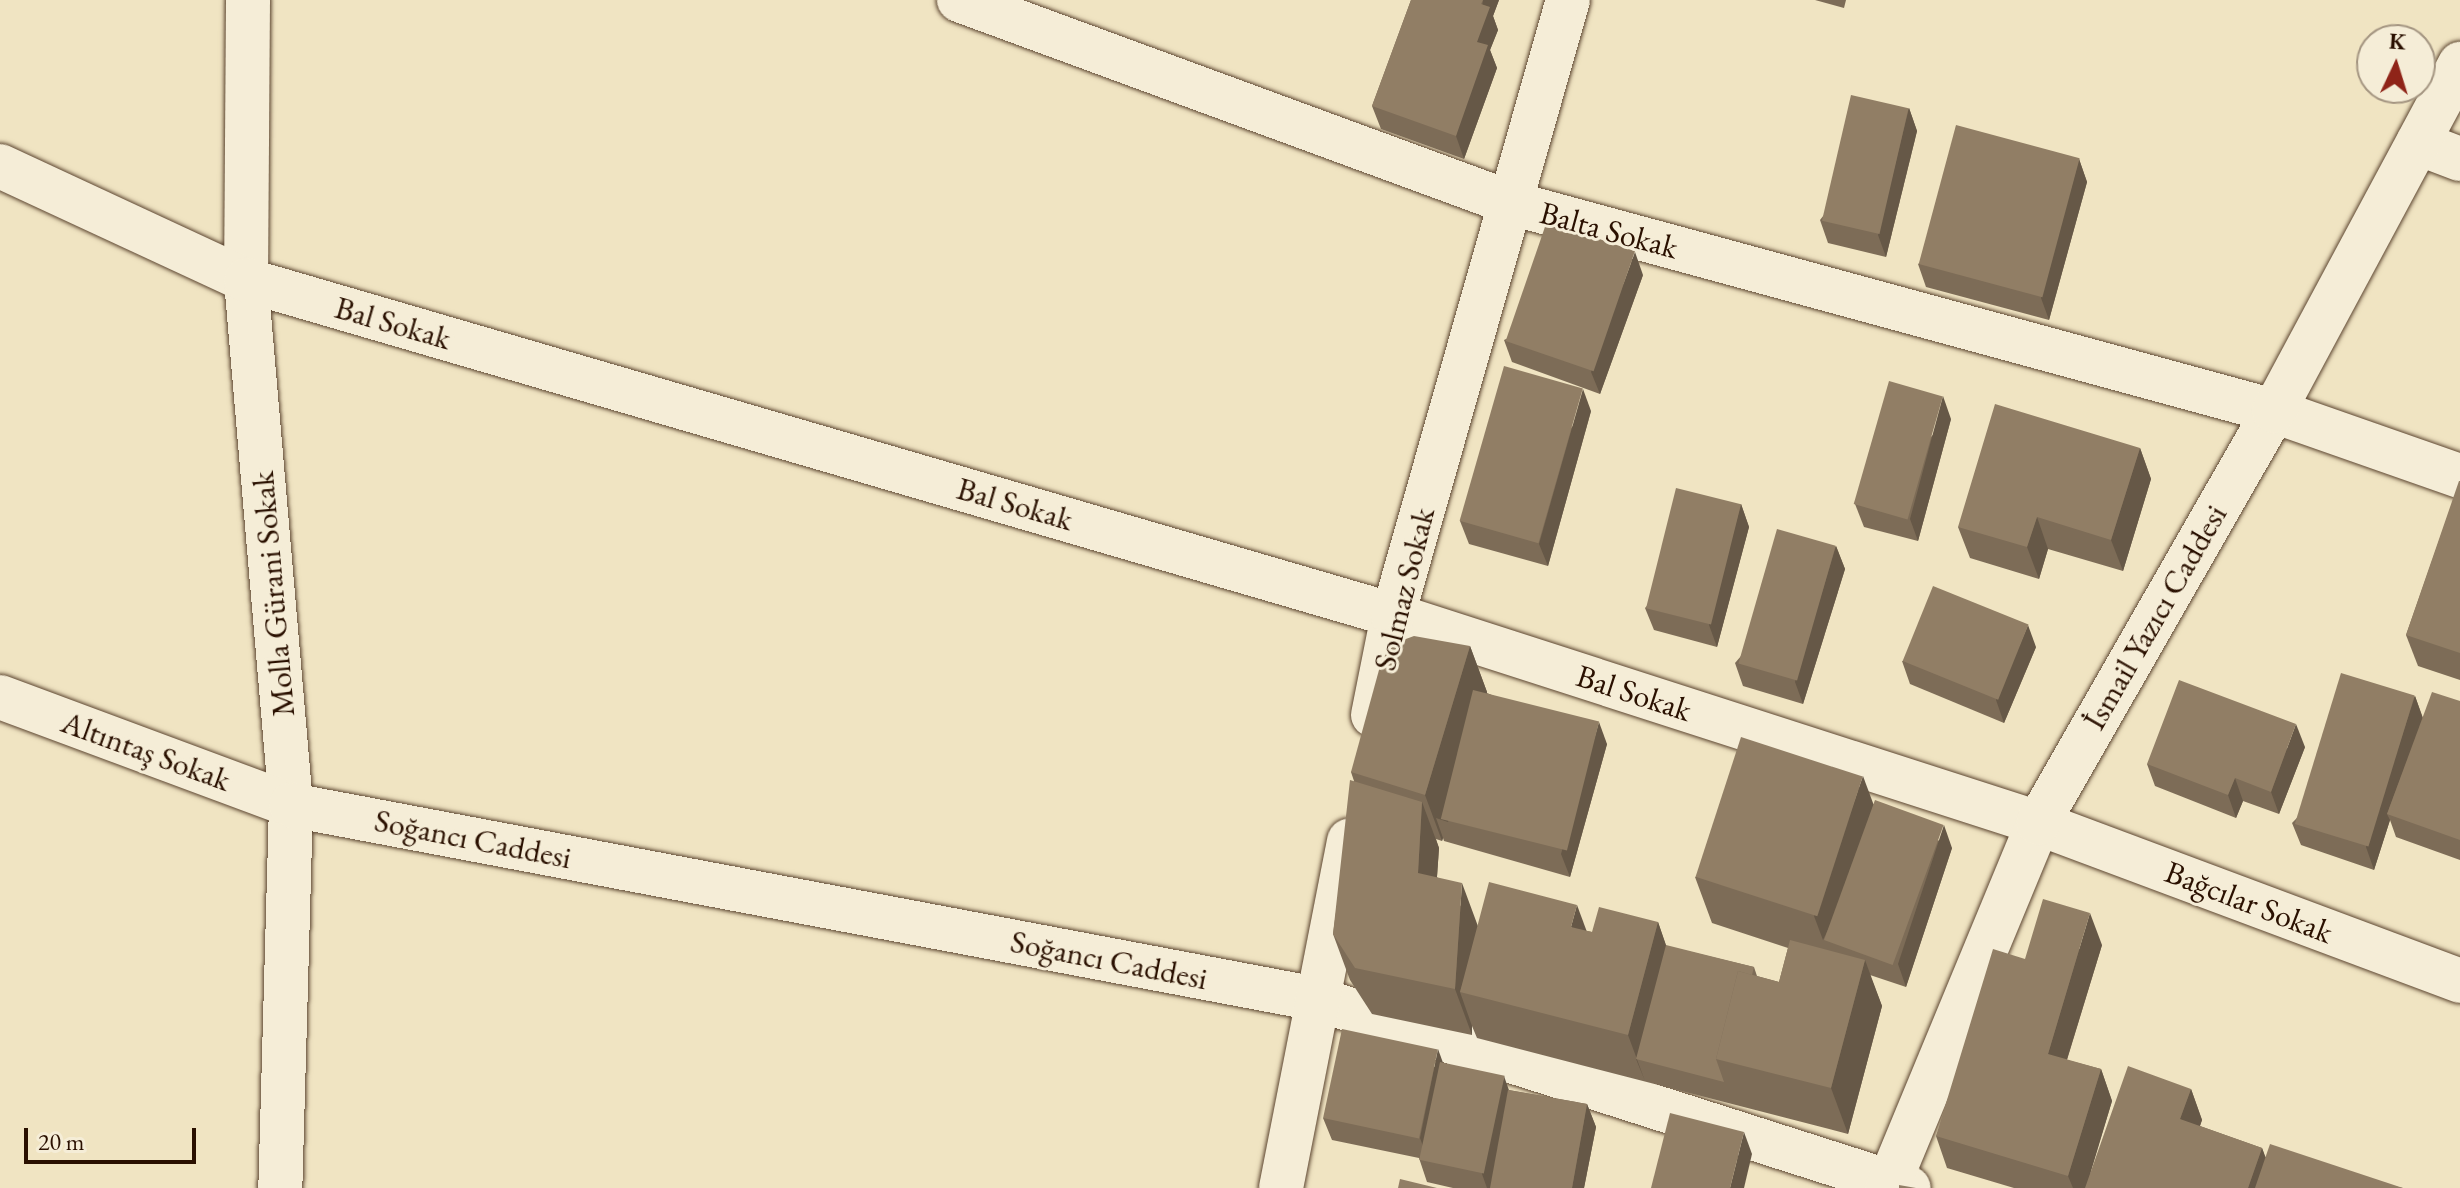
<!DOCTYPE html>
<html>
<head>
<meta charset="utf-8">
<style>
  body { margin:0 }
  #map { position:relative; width:2460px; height:1188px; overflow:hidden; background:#f0e4c2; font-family:"EB Garamond",serif }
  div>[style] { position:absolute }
  .roads { filter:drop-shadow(0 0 2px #5c4530) drop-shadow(0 0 2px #5c4530) }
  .street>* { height:44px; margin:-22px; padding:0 22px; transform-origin:22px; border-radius:22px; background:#f5edd7 }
  .secondary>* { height:44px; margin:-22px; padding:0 22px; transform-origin:22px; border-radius:22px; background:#f5edd7 }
  .wall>* { inset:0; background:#7d6c57 }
  .shaded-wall>* { inset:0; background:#665847 }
  .building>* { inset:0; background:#917e65; transform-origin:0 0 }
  span { translate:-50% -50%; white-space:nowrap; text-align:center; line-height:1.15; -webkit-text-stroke:6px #f5edd7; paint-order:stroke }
  .street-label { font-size:32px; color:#2a1000 }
  .north { position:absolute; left:2356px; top:24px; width:80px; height:80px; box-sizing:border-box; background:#f5edd7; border:2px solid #a49581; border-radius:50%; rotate:4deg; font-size:22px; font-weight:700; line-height:32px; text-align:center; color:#2a1000 }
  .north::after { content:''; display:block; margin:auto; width:28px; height:36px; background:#8f2418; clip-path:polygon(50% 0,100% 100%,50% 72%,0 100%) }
  .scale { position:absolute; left:24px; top:1128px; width:172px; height:36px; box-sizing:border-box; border:4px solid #2a1000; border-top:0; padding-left:10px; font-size:24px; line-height:28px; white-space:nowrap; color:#2a1000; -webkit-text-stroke:6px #f5edd7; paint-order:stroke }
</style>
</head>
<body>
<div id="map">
  <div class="roads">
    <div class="street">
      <div style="left:248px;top:0;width:280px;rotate:90.4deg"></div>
      <div style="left:246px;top:280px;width:527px;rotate:85.1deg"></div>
      <div style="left:291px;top:805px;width:383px;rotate:91.6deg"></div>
      <div style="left:959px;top:0;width:588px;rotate:20.19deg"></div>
      <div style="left:1511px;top:203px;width:791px;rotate:15.25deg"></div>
      <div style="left:2274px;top:411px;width:197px;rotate:19.3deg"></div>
      <div style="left:2418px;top:143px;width:45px;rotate:20.9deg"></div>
      <div style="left:0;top:166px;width:271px;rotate:24.9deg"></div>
      <div style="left:246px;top:280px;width:1195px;rotate:16.28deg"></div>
      <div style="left:1393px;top:615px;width:678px;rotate:17.87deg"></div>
      <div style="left:2038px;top:823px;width:451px;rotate:20.5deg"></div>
      <div style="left:0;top:697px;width:310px;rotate:20.4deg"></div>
      <div style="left:291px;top:805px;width:1044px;rotate:10.71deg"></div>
      <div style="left:1317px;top:999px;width:621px;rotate:17.71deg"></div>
      <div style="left:1373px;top:715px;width:102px;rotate:-78.7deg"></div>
      <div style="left:1393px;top:615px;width:639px;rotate:-74.12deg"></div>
      <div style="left:1281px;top:1188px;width:354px;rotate:-78.9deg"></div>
    </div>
    <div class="secondary">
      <div style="left:1887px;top:1188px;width:395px;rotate:-67.5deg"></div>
      <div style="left:2038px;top:823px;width:475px;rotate:-60.2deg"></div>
      <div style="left:2274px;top:411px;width:394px;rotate:-61.8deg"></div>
    </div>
  </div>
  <div class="wall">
    <div style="clip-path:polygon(1411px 0,1499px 0,1493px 16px,1498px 30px,1490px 50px,1497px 68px,1464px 159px,1381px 129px,1372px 106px)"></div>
    <div style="clip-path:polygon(1815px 0,1846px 0,1844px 8px)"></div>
    <div style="clip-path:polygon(1909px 108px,1917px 131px,1886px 257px,1828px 243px,1820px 220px)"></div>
    <div style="clip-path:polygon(2079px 159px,2087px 182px,2049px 320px,1926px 287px,1918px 264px)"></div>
    <div style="clip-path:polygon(1643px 275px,1600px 394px,1512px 362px,1504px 340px)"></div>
    <div style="clip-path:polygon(1591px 411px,1548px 566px,1469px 544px,1460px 521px)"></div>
    <div style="clip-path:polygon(1951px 419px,1918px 541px,1864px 527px,1855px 504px)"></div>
    <div style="clip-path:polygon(2140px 448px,2151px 479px,2123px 571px,2048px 549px,2039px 579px,1970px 558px,1958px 527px)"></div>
    <div style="clip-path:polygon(2460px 481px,2460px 680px,2418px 666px,2406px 635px)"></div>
    <div style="clip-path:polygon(1741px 504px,1749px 527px,1717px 647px,1654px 630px,1645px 608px)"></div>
    <div style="clip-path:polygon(1836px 546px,1845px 569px,1803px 704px,1743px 686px,1735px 663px)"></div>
    <div style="clip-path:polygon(1470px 646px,1487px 692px,1487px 693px,1607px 744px,1570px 877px,1444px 841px,1443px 838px,1442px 841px,1436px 839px,1439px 848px,1437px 877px,1477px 926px,1587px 931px,1592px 932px,1658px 922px,1666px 946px,1754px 967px,1757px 976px,1779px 982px,1788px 948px,1712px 923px,1695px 877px,1873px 804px,1952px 848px,1906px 987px,1870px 975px,1882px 1006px,1848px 1134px,1477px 1038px,1472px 1026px,1472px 1035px,1372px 1014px,1350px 980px,1333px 934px,1354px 781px,1351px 772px)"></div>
    <div style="clip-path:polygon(2036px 647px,2004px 723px,1910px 684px,1902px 661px)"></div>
    <div style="clip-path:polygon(2415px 696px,2423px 718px,2460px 701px,2460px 860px,2396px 837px,2390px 820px,2374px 870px,2301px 845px,2292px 823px)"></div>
    <div style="clip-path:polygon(2305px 747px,2279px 814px,2243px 801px,2236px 818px,2155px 786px,2147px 764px)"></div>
    <div style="clip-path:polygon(2102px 945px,2067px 1060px,2101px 1069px,2112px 1101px,2090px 1173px,2191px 1089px,2202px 1120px,2200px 1126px,2262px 1148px,2265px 1157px,2403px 1188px,2014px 1188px,1947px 1168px,1936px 1136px,2025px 959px)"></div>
    <div style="clip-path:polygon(1443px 1063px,1509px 1090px,1587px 1104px,1596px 1127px,1584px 1188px,1453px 1188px,1427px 1182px,1419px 1158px,1332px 1140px,1323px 1118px)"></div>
  </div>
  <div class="shaded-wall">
    <div style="clip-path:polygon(1483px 0,1499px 0,1493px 16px,1498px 30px,1490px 50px,1497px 68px,1464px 159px,1456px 136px,1477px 42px)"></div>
    <div style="clip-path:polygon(1909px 108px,1917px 131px,1886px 257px,1878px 235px)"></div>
    <div style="clip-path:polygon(2079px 159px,2087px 182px,2049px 320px,2041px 298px)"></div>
    <div style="clip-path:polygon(1635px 252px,1643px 275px,1600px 394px,1591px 372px)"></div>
    <div style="clip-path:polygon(1583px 389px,1591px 411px,1548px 566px,1539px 544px)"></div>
    <div style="clip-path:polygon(1943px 396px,1951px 419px,1918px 541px,1910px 519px)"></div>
    <div style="clip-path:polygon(2140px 448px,2151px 479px,2123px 571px,2111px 540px)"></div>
    <div style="clip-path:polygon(1741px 504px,1749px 527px,1717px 647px,1709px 625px)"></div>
    <div style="clip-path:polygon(2037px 517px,2048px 549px,2039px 579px,2027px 547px)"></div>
    <div style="clip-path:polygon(1836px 546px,1845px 569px,1803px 704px,1795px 682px)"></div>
    <div style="clip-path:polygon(2028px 625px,2036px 647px,2004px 723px,1996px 700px)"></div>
    <div style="clip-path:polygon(1470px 646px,1487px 692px,1448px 822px,1436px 818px,1443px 838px,1442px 841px,1425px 795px)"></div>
    <div style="clip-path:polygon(2415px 696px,2423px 719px,2387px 814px,2390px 820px,2374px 870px,2366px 847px)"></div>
    <div style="clip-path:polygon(1599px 722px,1607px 744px,1570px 877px,1561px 854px)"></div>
    <div style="clip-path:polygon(2296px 724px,2305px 747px,2279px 814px,2271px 792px)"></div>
    <div style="clip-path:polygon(1863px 776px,1880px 822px,1823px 940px,1814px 916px)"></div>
    <div style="clip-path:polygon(2235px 778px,2243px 801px,2236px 818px,2228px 795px)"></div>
    <div style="clip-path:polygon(1422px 802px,1439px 848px,1434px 919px,1418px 873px)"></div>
    <div style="clip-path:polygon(1944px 825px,1952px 848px,1906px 987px,1898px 964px)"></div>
    <div style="clip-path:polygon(1462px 883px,1479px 929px,1460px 992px,1472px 1026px,1472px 1035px,1455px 989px)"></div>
    <div style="clip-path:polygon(1577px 905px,1594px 951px,1571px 927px)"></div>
    <div style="clip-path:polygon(2090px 913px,2102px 945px,2059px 1085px,2048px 1054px)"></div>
    <div style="clip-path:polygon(1658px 922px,1674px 968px,1636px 1059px,1645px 1081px,1628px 1035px)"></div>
    <div style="clip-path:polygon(1865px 960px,1882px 1006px,1848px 1134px,1831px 1088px)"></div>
    <div style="clip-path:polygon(1438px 1049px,1446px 1071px,1428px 1160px,1420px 1138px)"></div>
    <div style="clip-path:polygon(2101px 1069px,2112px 1101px,2086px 1188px,2073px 1188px,2068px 1176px)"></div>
    <div style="clip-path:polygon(1504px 1076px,1512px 1099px,1492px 1188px,1487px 1188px,1482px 1174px)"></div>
    <div style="clip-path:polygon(2191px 1089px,2202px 1120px,2191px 1150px,2180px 1119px)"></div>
    <div style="clip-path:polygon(1587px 1104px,1596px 1127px,1584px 1188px,1572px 1188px)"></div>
    <div style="clip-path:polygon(1744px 1132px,1752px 1154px,1744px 1188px,1730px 1188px)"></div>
    <div style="clip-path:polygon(2262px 1148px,2274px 1179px,2270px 1188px,2248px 1188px)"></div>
  </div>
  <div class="building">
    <div style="clip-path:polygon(1411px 0,1483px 0,1481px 4px,1490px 7px,1477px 42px,1488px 45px,1456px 136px,1372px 106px)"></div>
    <div style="left:1851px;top:95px;width:59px;height:129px;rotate:13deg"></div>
    <div style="left:1956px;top:125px;width:128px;height:144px;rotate:15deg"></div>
    <div style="left:1547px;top:221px;width:93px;height:127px;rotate:19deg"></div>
    <div style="left:1504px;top:366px;width:82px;height:161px;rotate:16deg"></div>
    <div style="left:1889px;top:381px;width:56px;height:128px;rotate:16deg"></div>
    <div style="clip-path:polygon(1995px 404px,2140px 448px,2111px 540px,2037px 517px,2027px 547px,1958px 527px)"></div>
    <div style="clip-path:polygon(2459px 481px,2460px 481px,2460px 653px,2406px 635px)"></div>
    <div style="left:1676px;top:488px;width:67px;height:124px;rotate:14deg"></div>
    <div style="left:1777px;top:529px;width:61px;height:140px;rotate:16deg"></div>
    <div style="left:1933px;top:586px;width:103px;height:81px;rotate:22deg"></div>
    <div style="clip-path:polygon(1414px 636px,1470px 646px,1425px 795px,1351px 772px,1382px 659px,1395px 643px)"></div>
    <div style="left:2341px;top:673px;width:77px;height:158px;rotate:17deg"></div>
    <div style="clip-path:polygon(2179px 680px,2296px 724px,2271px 792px,2235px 778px,2228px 795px,2147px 764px)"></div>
    <div style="left:1473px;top:690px;width:130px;height:133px;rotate:14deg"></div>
    <div style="clip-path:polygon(2432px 692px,2460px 701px,2460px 840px,2387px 814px)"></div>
    <div style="left:1741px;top:737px;width:128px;height:147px;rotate:18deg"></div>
    <div style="clip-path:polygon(1350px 780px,1422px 802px,1418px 873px,1462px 883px,1455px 989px,1355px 968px,1333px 934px)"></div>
    <div style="left:1875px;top:800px;width:73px;height:149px;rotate:20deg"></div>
    <div style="clip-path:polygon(1489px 882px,1577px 905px,1571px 927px,1592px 932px,1599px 907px,1658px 922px,1628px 1035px,1460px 992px)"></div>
    <div style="clip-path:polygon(2043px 899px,2090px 913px,2048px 1054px,2101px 1069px,2068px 1176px,1936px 1136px,1993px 949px,2025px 959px)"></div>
    <div style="clip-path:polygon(1790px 940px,1865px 960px,1831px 1088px,1716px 1059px,1738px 971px,1779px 982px)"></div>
    <div style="clip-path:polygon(1666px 945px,1754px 967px,1752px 975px,1738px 971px,1716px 1059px,1724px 1082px,1636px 1059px)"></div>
    <div style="left:1342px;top:1029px;width:98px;height:91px;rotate:12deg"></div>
    <div style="left:1440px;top:1062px;width:66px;height:100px;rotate:12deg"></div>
    <div style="clip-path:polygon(2128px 1066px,2191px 1089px,2180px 1119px,2262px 1148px,2248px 1188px,2085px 1188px)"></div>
    <div style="clip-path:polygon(1508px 1090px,1587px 1104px,1572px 1188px,1490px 1188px)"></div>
    <div style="clip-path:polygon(1670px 1113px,1744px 1132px,1730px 1188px,1651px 1188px)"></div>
    <div style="clip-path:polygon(2270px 1144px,2403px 1188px,2255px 1188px)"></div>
    <div style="clip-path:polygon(1400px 1179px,1437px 1188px,1398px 1188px)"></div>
    <div style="clip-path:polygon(1899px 1185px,1916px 1188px,1899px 1188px)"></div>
  </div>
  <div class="street-label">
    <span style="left:1609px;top:230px;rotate:15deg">Balta Sokak</span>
    <span style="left:393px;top:323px;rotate:16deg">Bal Sokak</span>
    <span style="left:1015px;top:504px;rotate:16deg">Bal Sokak</span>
    <span style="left:1404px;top:589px;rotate:-76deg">Solmaz Sokak</span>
    <span style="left:273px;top:594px;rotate:-95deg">Molla Gürani Sokak</span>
    <span style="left:2155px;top:617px;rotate:-60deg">İsmail Yazıcı Caddesi</span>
    <span style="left:1634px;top:693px;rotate:18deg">Bal Sokak</span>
    <span style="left:146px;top:751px;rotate:20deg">Altıntaş Sokak</span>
    <span style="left:473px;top:839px;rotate:11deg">Soğancı Caddesi</span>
    <span style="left:2249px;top:902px;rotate:21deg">Bağcılar Sokak</span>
    <span style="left:1109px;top:960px;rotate:11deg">Soğancı Caddesi</span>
  </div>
  <div class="north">K</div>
  <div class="scale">20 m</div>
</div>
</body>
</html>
